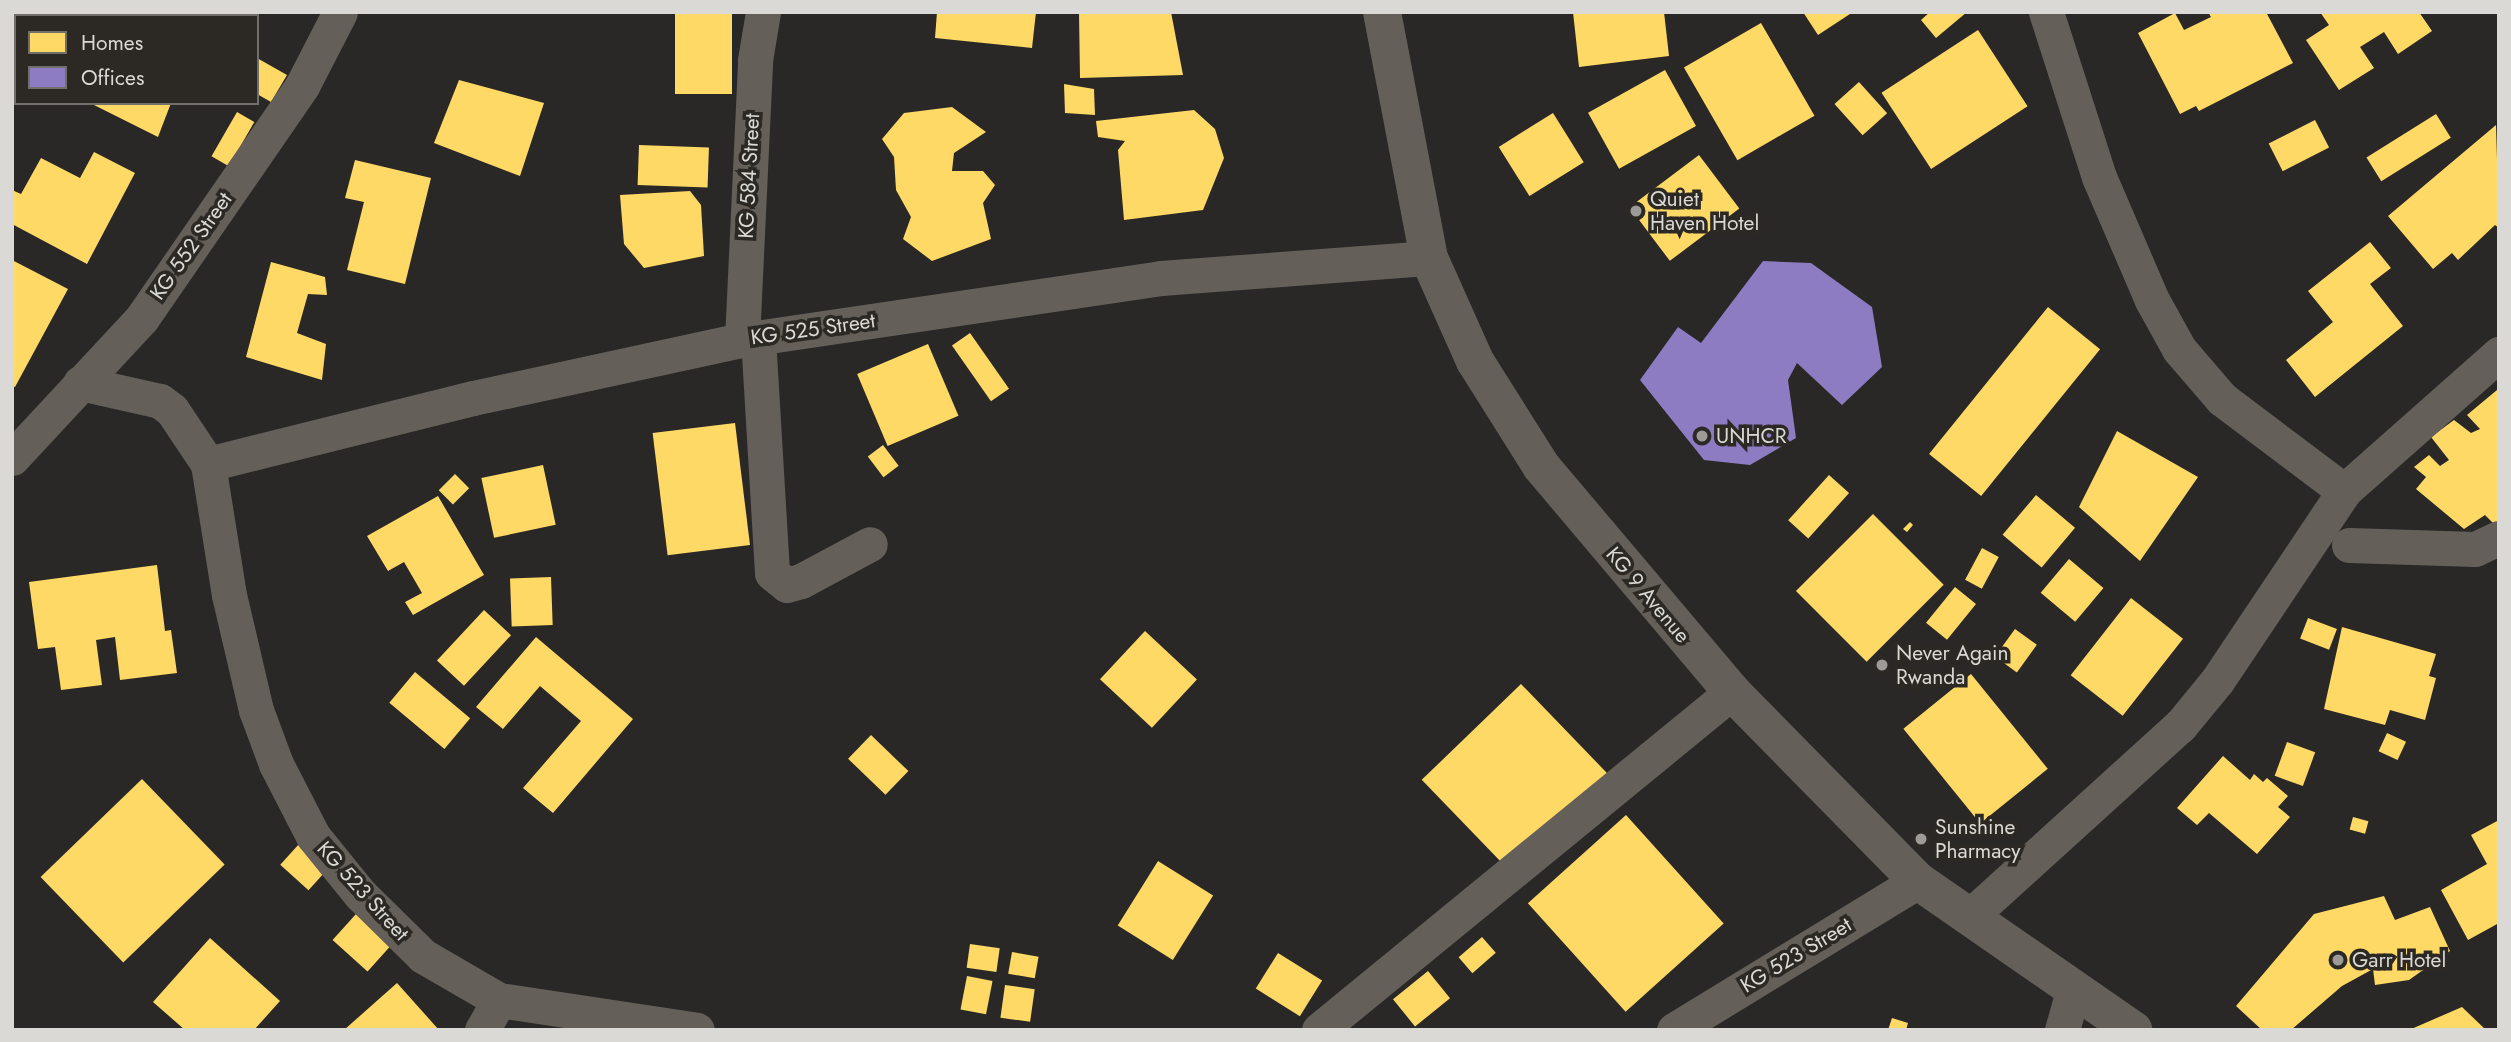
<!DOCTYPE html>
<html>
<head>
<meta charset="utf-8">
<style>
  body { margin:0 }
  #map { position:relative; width:2511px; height:1042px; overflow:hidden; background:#2a2826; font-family:Jost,sans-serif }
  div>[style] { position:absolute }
  .homes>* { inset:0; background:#ffd966; transform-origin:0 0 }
  .offices>* { inset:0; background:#8e7cc3 }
  .minor>* { height:35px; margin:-17.5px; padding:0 17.5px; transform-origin:17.5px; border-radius:17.5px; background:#646059 }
  .major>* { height:38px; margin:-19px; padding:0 19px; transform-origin:19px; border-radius:19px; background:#655f59 }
  .dots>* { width:19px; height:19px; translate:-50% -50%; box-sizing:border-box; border:4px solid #2c2924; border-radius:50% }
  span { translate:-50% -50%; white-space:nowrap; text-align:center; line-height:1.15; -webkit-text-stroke:7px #2c2924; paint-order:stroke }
  .street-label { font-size:21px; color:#dad9d5 }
  .poi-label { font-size:21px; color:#dad9d5 }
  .left { translate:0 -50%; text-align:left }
  .frame { position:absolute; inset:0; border:14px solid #dad9d5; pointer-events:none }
  .legend { position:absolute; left:14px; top:14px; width:245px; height:91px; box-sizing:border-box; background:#2c2924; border:2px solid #726f6b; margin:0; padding:9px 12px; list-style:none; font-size:21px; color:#dad9d5 }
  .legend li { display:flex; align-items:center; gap:14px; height:35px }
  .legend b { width:35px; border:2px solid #726f6b }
</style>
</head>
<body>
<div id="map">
  <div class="homes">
    <div style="left:675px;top:12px;width:57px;height:82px"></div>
    <div style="clip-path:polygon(937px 12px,1036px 12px,1032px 48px,935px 38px)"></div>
    <div style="clip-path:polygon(1079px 12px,1171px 12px,1183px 75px,1080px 78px)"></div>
    <div style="clip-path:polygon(1573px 12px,1664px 12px,1669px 56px,1579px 67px)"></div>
    <div style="clip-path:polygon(1803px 12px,1853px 12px,1818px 35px)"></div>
    <div style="clip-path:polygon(1930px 12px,1967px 12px,1936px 38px,1921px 20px)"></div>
    <div style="clip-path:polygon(2208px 12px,2266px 12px,2293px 63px,2199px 111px,2196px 106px,2180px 114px,2138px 33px,2175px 13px,2184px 30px,2211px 17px)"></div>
    <div style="clip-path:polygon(2320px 12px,2419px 12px,2432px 31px,2398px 54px,2384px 32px,2360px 47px,2374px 68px,2339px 90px,2306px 40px,2329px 25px)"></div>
    <div style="left:1761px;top:23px;width:107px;height:89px;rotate:60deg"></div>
    <div style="left:1978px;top:30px;width:91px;height:115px;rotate:57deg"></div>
    <div style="clip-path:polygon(257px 58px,287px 75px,271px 102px,257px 94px)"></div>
    <div style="left:1665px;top:70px;width:64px;height:88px;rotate:61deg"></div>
    <div style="clip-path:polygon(459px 80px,544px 103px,520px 176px,434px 143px)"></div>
    <div style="left:1859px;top:82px;width:42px;height:33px;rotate:48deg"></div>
    <div style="clip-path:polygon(1064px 84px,1094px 89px,1095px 115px,1065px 113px)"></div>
    <div style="clip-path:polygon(90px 103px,171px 103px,158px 137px)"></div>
    <div style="clip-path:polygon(952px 107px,986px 132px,954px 153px,952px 171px,983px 171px,995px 185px,983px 203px,991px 239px,932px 261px,903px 239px,911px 217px,896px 190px,894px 157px,882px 139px,904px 113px)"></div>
    <div style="clip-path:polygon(1194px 110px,1215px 129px,1224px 158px,1203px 210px,1124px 220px,1118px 150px,1125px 141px,1098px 137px,1096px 121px)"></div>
    <div style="left:237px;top:112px;width:20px;height:51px;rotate:30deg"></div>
    <div style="left:1553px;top:113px;width:58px;height:64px;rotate:58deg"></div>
    <div style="left:2436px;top:114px;width:28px;height:82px;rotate:58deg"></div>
    <div style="left:2315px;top:120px;width:31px;height:52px;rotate:63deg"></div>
    <div style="clip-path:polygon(2496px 125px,2499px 228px,2495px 225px,2458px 260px,2452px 253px,2433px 269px,2388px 216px)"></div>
    <div style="left:639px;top:145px;width:70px;height:40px;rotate:2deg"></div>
    <div style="clip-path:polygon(94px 152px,135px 173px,87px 264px,12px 224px,12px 190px,21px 194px,41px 158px,80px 178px)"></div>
    <div style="left:1699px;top:155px;width:67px;height:87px;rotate:53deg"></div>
    <div style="clip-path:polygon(355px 160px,431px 178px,405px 284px,347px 270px,364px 202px,345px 198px)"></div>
    <div style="clip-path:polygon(690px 191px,701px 205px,704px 256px,644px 268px,624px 244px,620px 195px)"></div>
    <div style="clip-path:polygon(2370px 242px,2391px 268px,2370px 284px,2403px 326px,2315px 397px,2286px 360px,2333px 322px,2308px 291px)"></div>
    <div style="clip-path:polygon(12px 260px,68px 289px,15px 387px,12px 386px)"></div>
    <div style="clip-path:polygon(271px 262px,325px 277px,327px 295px,308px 294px,297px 333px,326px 344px,322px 380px,246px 357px)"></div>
    <div style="left:2048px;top:307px;width:67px;height:189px;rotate:39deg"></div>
    <div style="left:970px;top:333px;width:68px;height:22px;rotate:55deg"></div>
    <div style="left:928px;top:344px;width:78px;height:77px;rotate:67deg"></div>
    <div style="clip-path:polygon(2497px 390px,2499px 523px,2495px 525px,2485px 515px,2464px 529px,2416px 489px,2426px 477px,2414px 467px,2429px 455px,2440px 466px,2449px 460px,2431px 437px,2454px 420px,2471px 433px,2480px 429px,2467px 415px)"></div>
    <div style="left:735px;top:423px;width:123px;height:83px;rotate:83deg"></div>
    <div style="clip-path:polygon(2117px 431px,2198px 477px,2140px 561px,2079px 507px)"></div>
    <div style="left:883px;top:445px;width:26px;height:19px;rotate:53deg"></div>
    <div style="left:543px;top:465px;width:61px;height:63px;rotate:78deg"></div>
    <div style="left:455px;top:474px;width:20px;height:23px;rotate:45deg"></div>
    <div style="left:1829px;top:475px;width:27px;height:61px;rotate:42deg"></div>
    <div style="left:2036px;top:495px;width:51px;height:52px;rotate:40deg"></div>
    <div style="clip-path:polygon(438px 496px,484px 575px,413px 615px,405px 602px,422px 593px,404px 562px,388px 571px,367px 536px)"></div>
    <div style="left:1873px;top:514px;width:100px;height:109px;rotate:45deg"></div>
    <div style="clip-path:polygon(1910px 522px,1913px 525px,1907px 532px,1903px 529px)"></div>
    <div style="left:1982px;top:548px;width:19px;height:36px;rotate:28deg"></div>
    <div style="left:2069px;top:559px;width:45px;height:44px;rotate:40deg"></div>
    <div style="clip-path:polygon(157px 565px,165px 631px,171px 630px,177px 673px,120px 680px,115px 637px,96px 640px,102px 685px,61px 690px,55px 647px,38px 649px,29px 582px)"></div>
    <div style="left:551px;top:577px;width:48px;height:41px;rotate:88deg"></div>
    <div style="left:1955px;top:587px;width:27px;height:46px;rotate:39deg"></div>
    <div style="left:2131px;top:598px;width:66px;height:98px;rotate:38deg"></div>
    <div style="left:484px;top:610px;width:37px;height:69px;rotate:43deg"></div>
    <div style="left:2308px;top:618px;width:31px;height:22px;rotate:21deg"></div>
    <div style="clip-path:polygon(2342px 627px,2436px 654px,2429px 676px,2436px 678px,2425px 720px,2390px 710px,2385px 725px,2324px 709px)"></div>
    <div style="left:2015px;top:629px;width:27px;height:34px;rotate:36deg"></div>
    <div style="left:1145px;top:631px;width:71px;height:66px;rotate:43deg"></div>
    <div style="clip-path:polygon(536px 637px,633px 719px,553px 813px,523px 788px,581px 721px,540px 686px,503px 729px,476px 707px)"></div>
    <div style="left:415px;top:672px;width:72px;height:40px;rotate:40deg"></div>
    <div style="left:1971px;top:674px;width:122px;height:87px;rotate:51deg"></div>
    <div style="left:1521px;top:684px;width:124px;height:138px;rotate:46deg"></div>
    <div style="left:2387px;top:733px;width:21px;height:20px;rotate:25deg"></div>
    <div style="left:871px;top:735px;width:52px;height:33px;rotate:44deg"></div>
    <div style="left:2287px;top:742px;width:30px;height:36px;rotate:20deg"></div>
    <div style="clip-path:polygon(2223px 756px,2250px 780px,2254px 774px,2263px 782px,2267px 778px,2288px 796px,2278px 807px,2290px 817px,2257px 854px,2209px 813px,2197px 825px,2177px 808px)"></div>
    <div style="left:142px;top:779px;width:119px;height:141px;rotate:46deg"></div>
    <div style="left:1626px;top:815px;width:146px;height:132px;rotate:48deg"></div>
    <div style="left:2353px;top:817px;width:16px;height:13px;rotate:15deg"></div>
    <div style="clip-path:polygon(2499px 820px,2499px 923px,2468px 940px,2441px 890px,2487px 864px,2471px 835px)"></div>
    <div style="left:299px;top:844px;width:38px;height:28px;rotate:42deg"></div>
    <div style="left:1158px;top:861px;width:65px;height:76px;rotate:32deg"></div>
    <div style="clip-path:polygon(2384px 896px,2395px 920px,2430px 907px,2450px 951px,2409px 980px,2375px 985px,2373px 969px,2342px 986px,2291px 1030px,2262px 1030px,2236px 1006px,2314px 914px)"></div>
    <div style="left:356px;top:914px;width:47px;height:35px;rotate:42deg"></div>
    <div style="left:1482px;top:937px;width:21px;height:31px;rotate:49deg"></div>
    <div style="clip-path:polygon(210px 938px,280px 1001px,254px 1030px,185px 1030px,153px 1002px)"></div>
    <div style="left:970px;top:944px;width:30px;height:24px;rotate:8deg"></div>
    <div style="left:1012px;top:952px;width:27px;height:22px;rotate:10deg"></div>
    <div style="left:1278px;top:953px;width:52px;height:42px;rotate:32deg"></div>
    <div style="left:1428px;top:971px;width:35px;height:45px;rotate:51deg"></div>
    <div style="left:967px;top:976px;width:26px;height:34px;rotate:11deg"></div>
    <div style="clip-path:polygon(397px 983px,439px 1030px,344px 1030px)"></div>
    <div style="left:1005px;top:985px;width:30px;height:33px;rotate:8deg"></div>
    <div style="clip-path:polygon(2462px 1007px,2486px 1030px,2409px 1030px)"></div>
    <div style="clip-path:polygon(1892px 1018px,1908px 1023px,1906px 1030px,1888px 1030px)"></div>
  </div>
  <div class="offices">
    <div style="clip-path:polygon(1763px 261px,1811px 263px,1872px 307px,1882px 367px,1842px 405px,1797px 363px,1788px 380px,1796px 438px,1750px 465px,1704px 460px,1640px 380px,1678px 327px,1701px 343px)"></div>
  </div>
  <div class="minor">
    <div style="left:2046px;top:12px;width:173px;rotate:72.2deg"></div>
    <div style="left:2099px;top:177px;width:134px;rotate:66.7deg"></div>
    <div style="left:2152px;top:300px;width:56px;rotate:61.1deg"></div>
    <div style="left:2179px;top:349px;width:66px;rotate:49.3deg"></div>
    <div style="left:2222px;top:399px;width:153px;rotate:37deg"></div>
    <div style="left:758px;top:337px;width:236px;rotate:86.6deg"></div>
    <div style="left:772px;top:573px;width:19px;rotate:39deg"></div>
    <div style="left:787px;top:585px;width:15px;rotate:-16deg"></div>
    <div style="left:801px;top:581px;width:78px;rotate:-28.2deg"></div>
    <div style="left:742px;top:340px;width:280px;rotate:-87.3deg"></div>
    <div style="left:755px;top:60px;width:49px;rotate:-80.5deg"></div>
    <div style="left:80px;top:383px;width:82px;rotate:12.7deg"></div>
    <div style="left:160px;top:401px;width:15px;rotate:37deg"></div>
    <div style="left:172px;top:410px;width:65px;rotate:56.3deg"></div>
    <div style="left:208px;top:464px;width:133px;rotate:80.9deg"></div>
    <div style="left:229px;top:595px;width:118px;rotate:76.8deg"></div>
    <div style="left:256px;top:710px;width:58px;rotate:69.7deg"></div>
    <div style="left:276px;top:764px;width:81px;rotate:62.8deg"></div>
    <div style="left:313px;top:836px;width:75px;rotate:51deg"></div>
    <div style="left:360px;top:894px;width:88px;rotate:44.5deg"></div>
    <div style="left:423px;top:956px;width:88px;rotate:30.1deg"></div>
    <div style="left:499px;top:1000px;width:200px;rotate:8.6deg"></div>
    <div style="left:12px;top:458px;width:191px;rotate:-47.1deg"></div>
    <div style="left:142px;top:318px;width:282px;rotate:-55.4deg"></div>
    <div style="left:302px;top:86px;width:83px;rotate:-62.8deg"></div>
    <div style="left:208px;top:464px;width:273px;rotate:-14deg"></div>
    <div style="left:473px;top:398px;width:275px;rotate:-12.2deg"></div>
    <div style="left:742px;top:340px;width:424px;rotate:-8.4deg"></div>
    <div style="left:1161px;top:278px;width:269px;rotate:-4.3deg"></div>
    <div style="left:2349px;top:545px;width:126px;rotate:1.8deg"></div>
    <div style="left:2475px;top:549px;width:26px;rotate:-25deg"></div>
    <div style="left:1969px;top:917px;width:285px;rotate:-42.2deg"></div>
    <div style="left:2180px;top:726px;width:58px;rotate:-50.6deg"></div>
    <div style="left:2217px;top:681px;width:229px;rotate:-56.2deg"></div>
    <div style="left:2344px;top:491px;width:207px;rotate:-41.5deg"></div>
    <div style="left:482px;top:1030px;width:34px;rotate:-60deg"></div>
    <div style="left:1319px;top:1030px;width:534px;rotate:-39.3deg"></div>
    <div style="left:1674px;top:1030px;width:286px;rotate:-31.4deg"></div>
    <div style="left:2062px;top:1030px;width:41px;rotate:-74.2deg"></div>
  </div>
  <div class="major">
    <div style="left:1382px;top:12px;width:250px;rotate:79.2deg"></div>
    <div style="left:1429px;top:258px;width:113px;rotate:65.9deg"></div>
    <div style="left:1475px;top:361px;width:124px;rotate:57.8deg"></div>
    <div style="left:1541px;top:466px;width:296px;rotate:49.8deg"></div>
    <div style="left:1732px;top:692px;width:265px;rotate:45.5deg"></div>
    <div style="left:1918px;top:881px;width:262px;rotate:34.7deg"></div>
  </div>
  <div class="dots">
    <div style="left:1636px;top:211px;background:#9c9b98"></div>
    <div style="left:1702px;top:436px;background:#9c9b98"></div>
    <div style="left:1882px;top:665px;background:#9c9b98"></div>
    <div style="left:1921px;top:839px;background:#9c9b98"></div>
    <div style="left:2338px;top:960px;background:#9c9b98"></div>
  </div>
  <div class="street-label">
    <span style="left:749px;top:176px;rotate:-87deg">KG 584 Street</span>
    <span style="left:191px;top:246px;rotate:-55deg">KG 552 Street</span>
    <span style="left:813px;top:329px;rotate:-8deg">KG 525 Street</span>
    <span style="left:1648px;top:595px;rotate:50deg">KG 9 Avenue</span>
    <span style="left:363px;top:891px;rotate:48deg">KG 523 Street</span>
    <span style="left:1796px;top:955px;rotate:-31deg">KG 523 Street</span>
  </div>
  <div class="poi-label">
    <span class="left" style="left:1650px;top:211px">Quiet<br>Haven Hotel</span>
    <span class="left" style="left:1716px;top:436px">UNHCR</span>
    <span class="left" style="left:1896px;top:665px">Never Again<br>Rwanda</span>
    <span class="left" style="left:1935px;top:839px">Sunshine<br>Pharmacy</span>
    <span class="left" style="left:2352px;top:960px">Garr Hotel</span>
  </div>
  <div class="frame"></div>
  <ul class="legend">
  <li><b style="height:19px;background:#ffd966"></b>Homes</li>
  <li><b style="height:19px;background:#8e7cc3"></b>Offices</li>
  </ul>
</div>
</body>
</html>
